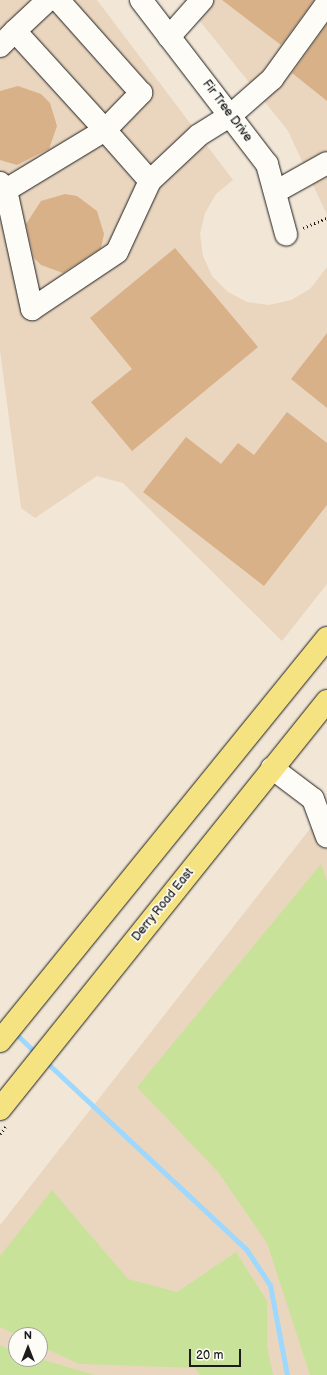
<!DOCTYPE html>
<html>
<head>
<meta charset="utf-8">
<style>
  body { margin:0 }
  #map { position:relative; width:327px; height:1375px; overflow:hidden; background:#f2e6d6; font-family:"Balsamiq Sans",sans-serif }
  div>[style] { position:absolute }
  .built>* { inset:0; background:#ead6bf }
  .green>* { inset:0; background:#c9e299 }
  .stream>* { height:5px; margin:-2.5px; padding:0 2.5px; transform-origin:2.5px; border-radius:2.5px; background:#9ed8fe }
  .building>* { inset:0; background:#d8b189 }
  .path>* { height:2.5px; margin-top:-1.25px; transform-origin:0; background:repeating-linear-gradient(90deg,#1c1c1c 0 1px,transparent 0 4px) }
  .roads { filter:drop-shadow(0 0 1px #1c1c1c) drop-shadow(0 0 1px #1c1c1c) }
  .minor>* { height:22px; margin:-11px; padding:0 11px; transform-origin:11px; border-radius:11px; background:#fdfcf7 }
  .major>* { height:22px; margin:-11px; padding:0 11px; transform-origin:11px; border-radius:11px; background:#f5e382 }
  span { translate:-50% -50%; white-space:nowrap; text-align:center; line-height:1.15; -webkit-text-stroke:3.5px #fdfcf7; paint-order:stroke }
  .street-label { font-size:12px; color:#1c1c1c }
  .north { position:absolute; left:8px; top:1327px; width:40px; height:40px; box-sizing:border-box; background:#fdfcf7; border:1px solid #a3a29f; border-radius:50%; rotate:0deg; font-size:11px; font-weight:700; line-height:16px; text-align:center; color:#1c1c1c }
  .north::after { content:''; display:block; margin:auto; width:14px; height:18px; background:#1c1c1c; clip-path:polygon(50% 0,100% 100%,50% 72%,0 100%) }
  .scale { position:absolute; left:189px; top:1349px; width:52px; height:18px; box-sizing:border-box; border:2px solid #1c1c1c; border-top:0; padding-left:5px; font-size:12px; line-height:14px; white-space:nowrap; color:#1c1c1c; -webkit-text-stroke:3px #fdfcf7; paint-order:stroke }
</style>
</head>
<body>
<div id="map">
  <div class="built">
    <div style="clip-path:polygon(0 0,97px 0,233px 180px,216px 194px,205px 213px,200px 234px,203px 256px,212px 276px,228px 292px,247px 302px,269px 305px,291px 300px,310px 289px,327px 267px,327px 584px,282px 641px,123px 483px,97px 476px,35px 518px,21px 508px,0 351px)"></div>
    <div style="clip-path:polygon(183px 0,327px 0,327px 215px,288px 131px)"></div>
    <div style="clip-path:polygon(evenodd,327px 807px,327px 1375px,0 1375px,0 1225px,327px 807px,16px 1335px,40px 1335px,40px 1359px,16px 1359px,16px 1335px)"></div>
  </div>
  <div class="green">
    <div style="clip-path:polygon(321px 864px,327px 881px,327px 1375px,310px 1375px,267px 1243px,218px 1172px,137px 1087px)"></div>
    <div style="clip-path:polygon(52px 1190px,128px 1279px,177px 1292px,236px 1252px,267px 1301px,267px 1346px,273px 1375px,200px 1375px,195px 1368px,79px 1364px,40px 1346px,40px 1335px,17px 1335px,0 1327px,0 1256px)"></div>
    <div style="clip-path:polygon(0 1345px,16px 1352px,16px 1359px,40px 1359px,95px 1375px,0 1375px)"></div>
  </div>
  <div class="stream">
    <div style="left:14px;top:1032px;width:32px;rotate:44deg"></div>
    <div style="left:45px;top:1061px;width:275px;rotate:43.1deg"></div>
    <div style="left:246px;top:1249px;width:43px;rotate:56.3deg"></div>
    <div style="left:270px;top:1285px;width:92px;rotate:79.3deg"></div>
  </div>
  <div class="building">
    <div style="clip-path:polygon(222px 0,314px 0,281px 45px)"></div>
    <div style="clip-path:polygon(327px 24px,327px 101px,292px 73px)"></div>
    <div style="clip-path:polygon(18px 86px,41px 94px,50px 103px,57px 126px,49px 149px,17px 165px,0 160px,0 91px)"></div>
    <div style="clip-path:polygon(65px 194px,77px 196px,97px 211px,104px 234px,101px 248px,63px 273px,41px 265px,34px 258px,26px 224px,41px 201px)"></div>
    <div style="clip-path:polygon(175px 248px,258px 347px,132px 451px,91px 402px,132px 369px,90px 318px)"></div>
    <div style="clip-path:polygon(327px 333px,327px 408px,291px 379px)"></div>
    <div style="clip-path:polygon(287px 412px,327px 443px,327px 505px,264px 586px,143px 492px,186px 437px,221px 464px,238px 443px,254px 455px)"></div>
  </div>
  <div class="path">
    <div style="left:303px;top:228px;width:26px;rotate:-23deg"></div>
    <div style="left:0;top:1134px;width:9px;rotate:-54deg"></div>
  </div>
  <div class="roads">
    <div class="minor">
      <div style="left:48px;top:0;width:45px;rotate:136.8deg"></div>
      <div style="left:15px;top:31px;width:134px;rotate:47.7deg"></div>
      <div style="left:105px;top:130px;width:52px;rotate:-45.8deg"></div>
      <div style="left:141px;top:93px;width:125px;rotate:-131.7deg"></div>
      <div style="left:141px;top:0;width:207px;rotate:52.5deg"></div>
      <div style="left:267px;top:164px;width:73px;rotate:74.8deg"></div>
      <div style="left:169px;top:37px;width:50px;rotate:-48.3deg"></div>
      <div style="left:0;top:46px;width:21px;rotate:-45deg"></div>
      <div style="left:0;top:183px;width:9px;rotate:49deg"></div>
      <div style="left:6px;top:190px;width:122px;rotate:77.7deg"></div>
      <div style="left:32px;top:309px;width:102px;rotate:-33.8deg"></div>
      <div style="left:117px;top:252px;width:78px;rotate:-65.1deg"></div>
      <div style="left:6px;top:190px;width:116px;rotate:-31.2deg"></div>
      <div style="left:105px;top:130px;width:68px;rotate:48.6deg"></div>
      <div style="left:150px;top:181px;width:67px;rotate:-43.2deg"></div>
      <div style="left:199px;top:135px;width:38px;rotate:-32deg"></div>
      <div style="left:231px;top:115px;width:55px;rotate:-41.3deg"></div>
      <div style="left:272px;top:79px;width:94px;rotate:-54.1deg"></div>
      <div style="left:277px;top:191px;width:57px;rotate:-29.2deg"></div>
      <div style="left:272px;top:768px;width:51px;rotate:37.1deg"></div>
      <div style="left:313px;top:799px;width:40px;rotate:69.8deg"></div>
    </div>
    <div class="major">
      <div style="left:0;top:1041px;width:519px;rotate:-50.94deg"></div>
      <div style="left:0;top:1109px;width:523px;rotate:-51.29deg"></div>
    </div>
  </div>
  <div class="street-label">
    <span style="left:227px;top:111px;rotate:53deg">Fir Tree Drive</span>
    <span style="left:163px;top:905px;rotate:-51deg">Derry Road East</span>
  </div>
  <div class="north">N</div>
  <div class="scale">20 m</div>
</div>
</body>
</html>
